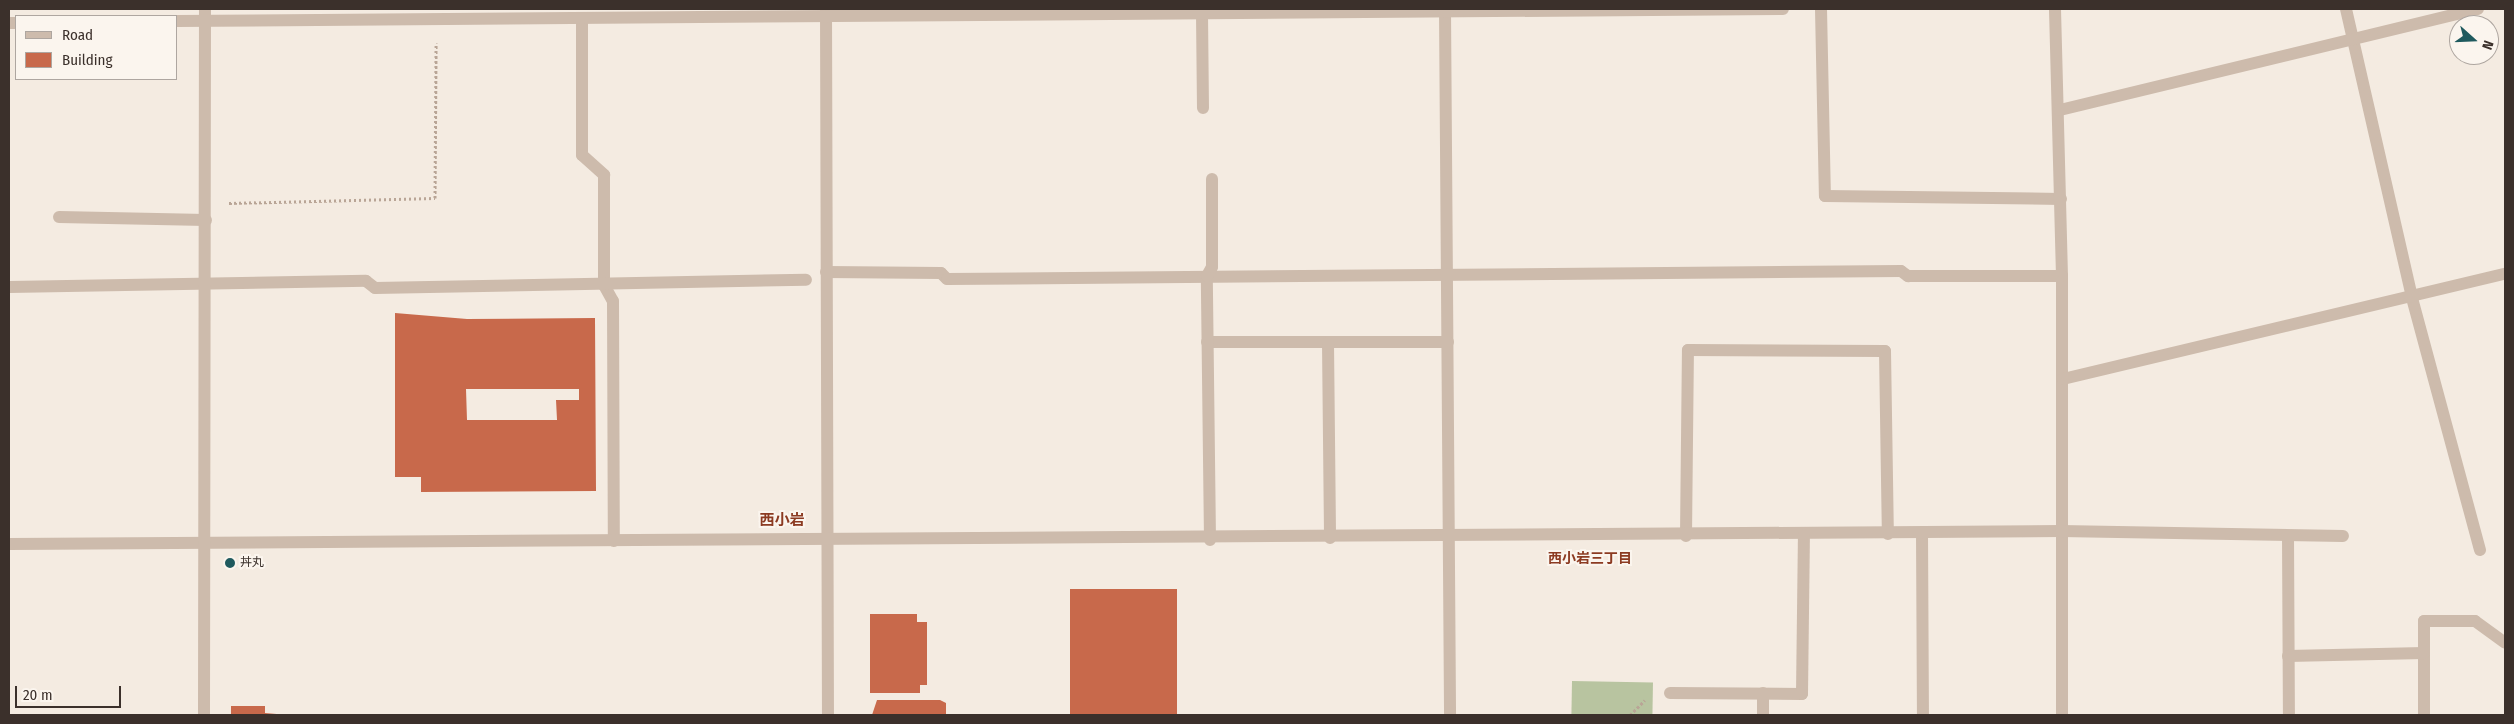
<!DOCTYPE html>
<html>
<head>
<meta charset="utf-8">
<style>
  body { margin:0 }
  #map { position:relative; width:2514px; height:724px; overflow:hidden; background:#f4ebe1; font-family:"Fira Sans Condensed","Noto Sans JP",sans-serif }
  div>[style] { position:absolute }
  .green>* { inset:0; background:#b8c4a0; transform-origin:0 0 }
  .building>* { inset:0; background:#c8694b; transform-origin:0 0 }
  .path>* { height:3px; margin-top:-1.5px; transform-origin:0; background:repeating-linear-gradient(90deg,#b9a596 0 2.5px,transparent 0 5px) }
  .minor>* { height:12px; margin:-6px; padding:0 6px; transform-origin:6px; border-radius:6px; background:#cdbbac }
  .dots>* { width:14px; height:14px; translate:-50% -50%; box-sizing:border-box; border:2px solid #fbf5ee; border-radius:50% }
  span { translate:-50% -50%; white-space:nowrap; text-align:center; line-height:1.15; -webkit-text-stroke:4px #fbf5ee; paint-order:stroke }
  .poi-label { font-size:12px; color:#3b302b }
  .left { translate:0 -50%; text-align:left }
  .neighbourhood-label { font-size:14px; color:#8c3b22; font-weight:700 }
  .quarter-label { font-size:15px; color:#8c3b22; font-weight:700 }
  .frame { position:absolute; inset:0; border:10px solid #3b302b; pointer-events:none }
  .legend { position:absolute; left:15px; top:15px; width:162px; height:65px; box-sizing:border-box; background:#fbf5ee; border:1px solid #aea6a0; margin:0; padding:6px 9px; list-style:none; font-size:15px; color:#3b302b }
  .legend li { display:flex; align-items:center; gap:10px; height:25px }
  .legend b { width:25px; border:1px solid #aea6a0 }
  .north { position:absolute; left:2449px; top:15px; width:50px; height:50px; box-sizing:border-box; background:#fbf5ee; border:1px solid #aea6a0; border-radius:50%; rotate:110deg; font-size:14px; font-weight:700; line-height:20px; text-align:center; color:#3b302b }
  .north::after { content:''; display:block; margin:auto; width:18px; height:22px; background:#1f5a5e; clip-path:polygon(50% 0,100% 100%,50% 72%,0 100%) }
  .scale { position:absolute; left:15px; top:686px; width:106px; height:22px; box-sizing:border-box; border:2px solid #3b302b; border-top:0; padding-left:6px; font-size:15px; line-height:18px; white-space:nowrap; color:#3b302b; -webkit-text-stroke:4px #fbf5ee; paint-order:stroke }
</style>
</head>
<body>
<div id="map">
  <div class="green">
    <div style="left:1572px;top:681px;width:81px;height:34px;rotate:1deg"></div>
  </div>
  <div class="building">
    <div style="clip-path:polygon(evenodd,395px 313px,467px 319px,595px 318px,596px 491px,421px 492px,421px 477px,395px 477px,395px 313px,466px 389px,579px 389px,579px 400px,556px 400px,557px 420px,467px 420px,466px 389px)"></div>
    <div style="left:1177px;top:589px;width:126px;height:107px;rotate:90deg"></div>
    <div style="clip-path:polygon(870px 614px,917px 614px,917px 622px,927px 622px,927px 685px,920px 685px,920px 693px,870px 693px)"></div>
    <div style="clip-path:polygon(877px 700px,940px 700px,946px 703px,946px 715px,872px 715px)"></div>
    <div style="clip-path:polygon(231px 706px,265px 706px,265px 713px,288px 715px,231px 715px)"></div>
  </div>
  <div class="path">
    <div style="left:229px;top:203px;width:206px;rotate:-1.4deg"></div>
    <div style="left:435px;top:198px;width:155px;rotate:-89.6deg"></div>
    <div style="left:1630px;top:715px;width:21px;rotate:-45deg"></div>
  </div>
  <div class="minor">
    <div style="left:826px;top:9px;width:706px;rotate:89.84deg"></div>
    <div style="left:1445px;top:9px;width:706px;rotate:89.59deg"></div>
    <div style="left:1821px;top:9px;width:187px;rotate:88.8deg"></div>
    <div style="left:1825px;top:196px;width:236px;rotate:0.7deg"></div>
    <div style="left:2055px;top:9px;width:267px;rotate:88.5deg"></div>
    <div style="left:2062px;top:276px;width:439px;rotate:90deg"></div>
    <div style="left:2346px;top:9px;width:296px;rotate:77.1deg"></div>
    <div style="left:2412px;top:298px;width:261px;rotate:74.9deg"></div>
    <div style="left:1202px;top:14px;width:94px;rotate:89.4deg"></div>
    <div style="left:582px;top:18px;width:137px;rotate:90deg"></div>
    <div style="left:582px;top:155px;width:30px;rotate:42deg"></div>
    <div style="left:604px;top:175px;width:110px;rotate:90deg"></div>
    <div style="left:604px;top:285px;width:18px;rotate:61deg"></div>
    <div style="left:613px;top:301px;width:240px;rotate:89.8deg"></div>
    <div style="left:176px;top:21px;width:1607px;rotate:-0.43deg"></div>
    <div style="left:9px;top:23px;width:7px"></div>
    <div style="left:2060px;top:110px;width:430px;rotate:-13.6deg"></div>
    <div style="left:59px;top:217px;width:147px;rotate:1.2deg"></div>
    <div style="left:826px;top:272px;width:115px;rotate:0.5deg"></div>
    <div style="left:941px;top:273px;width:8px;rotate:45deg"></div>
    <div style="left:947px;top:279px;width:954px;rotate:-0.48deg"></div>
    <div style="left:1901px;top:271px;width:9px;rotate:36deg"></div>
    <div style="left:1908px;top:276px;width:154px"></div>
    <div style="left:9px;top:287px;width:357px;rotate:-1deg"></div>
    <div style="left:366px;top:281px;width:11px;rotate:38deg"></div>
    <div style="left:375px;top:288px;width:431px;rotate:-1.1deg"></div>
    <div style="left:1207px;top:342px;width:241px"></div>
    <div style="left:1328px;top:343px;width:195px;rotate:89.4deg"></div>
    <div style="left:2063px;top:379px;width:454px;rotate:-13.4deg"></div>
    <div style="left:1922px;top:533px;width:182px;rotate:89.7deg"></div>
    <div style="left:1686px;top:536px;width:186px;rotate:-89.4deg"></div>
    <div style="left:1688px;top:350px;width:197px;rotate:0.3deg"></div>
    <div style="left:1885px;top:351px;width:183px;rotate:89.1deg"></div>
    <div style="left:2288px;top:537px;width:178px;rotate:89.7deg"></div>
    <div style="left:1210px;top:540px;width:264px;rotate:-90.7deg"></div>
    <div style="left:1207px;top:276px;width:10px;rotate:-61deg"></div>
    <div style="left:1212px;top:267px;width:88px;rotate:-90deg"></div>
    <div style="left:9px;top:544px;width:2052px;rotate:-0.36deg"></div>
    <div style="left:2061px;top:531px;width:282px;rotate:1deg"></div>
    <div style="left:2424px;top:653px;width:62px;rotate:90deg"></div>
    <div style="left:2288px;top:656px;width:136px;rotate:-1.3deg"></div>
    <div style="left:2424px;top:653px;width:32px;rotate:-90deg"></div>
    <div style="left:2424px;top:621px;width:51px"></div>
    <div style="left:2475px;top:621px;width:37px;rotate:36deg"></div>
    <div style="left:1670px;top:693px;width:132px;rotate:0.4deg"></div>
    <div style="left:1802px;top:694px;width:159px;rotate:-89.3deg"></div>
    <div style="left:1763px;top:693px;width:22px;rotate:90deg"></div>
    <div style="left:204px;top:715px;width:706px;rotate:-89.92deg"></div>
  </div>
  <div class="dots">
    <div style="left:230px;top:563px;background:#1f5a5e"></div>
  </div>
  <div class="poi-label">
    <span class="left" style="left:240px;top:563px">丼丸</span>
  </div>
  <div class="neighbourhood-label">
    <span style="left:1590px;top:559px">西小岩三丁目</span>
  </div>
  <div class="quarter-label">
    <span style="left:782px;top:521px">西小岩</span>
  </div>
  <div class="frame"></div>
  <ul class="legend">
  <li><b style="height:6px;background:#cdbbac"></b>Road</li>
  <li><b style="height:14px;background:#c8694b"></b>Building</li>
  </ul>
  <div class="north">N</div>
  <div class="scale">20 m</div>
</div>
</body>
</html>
